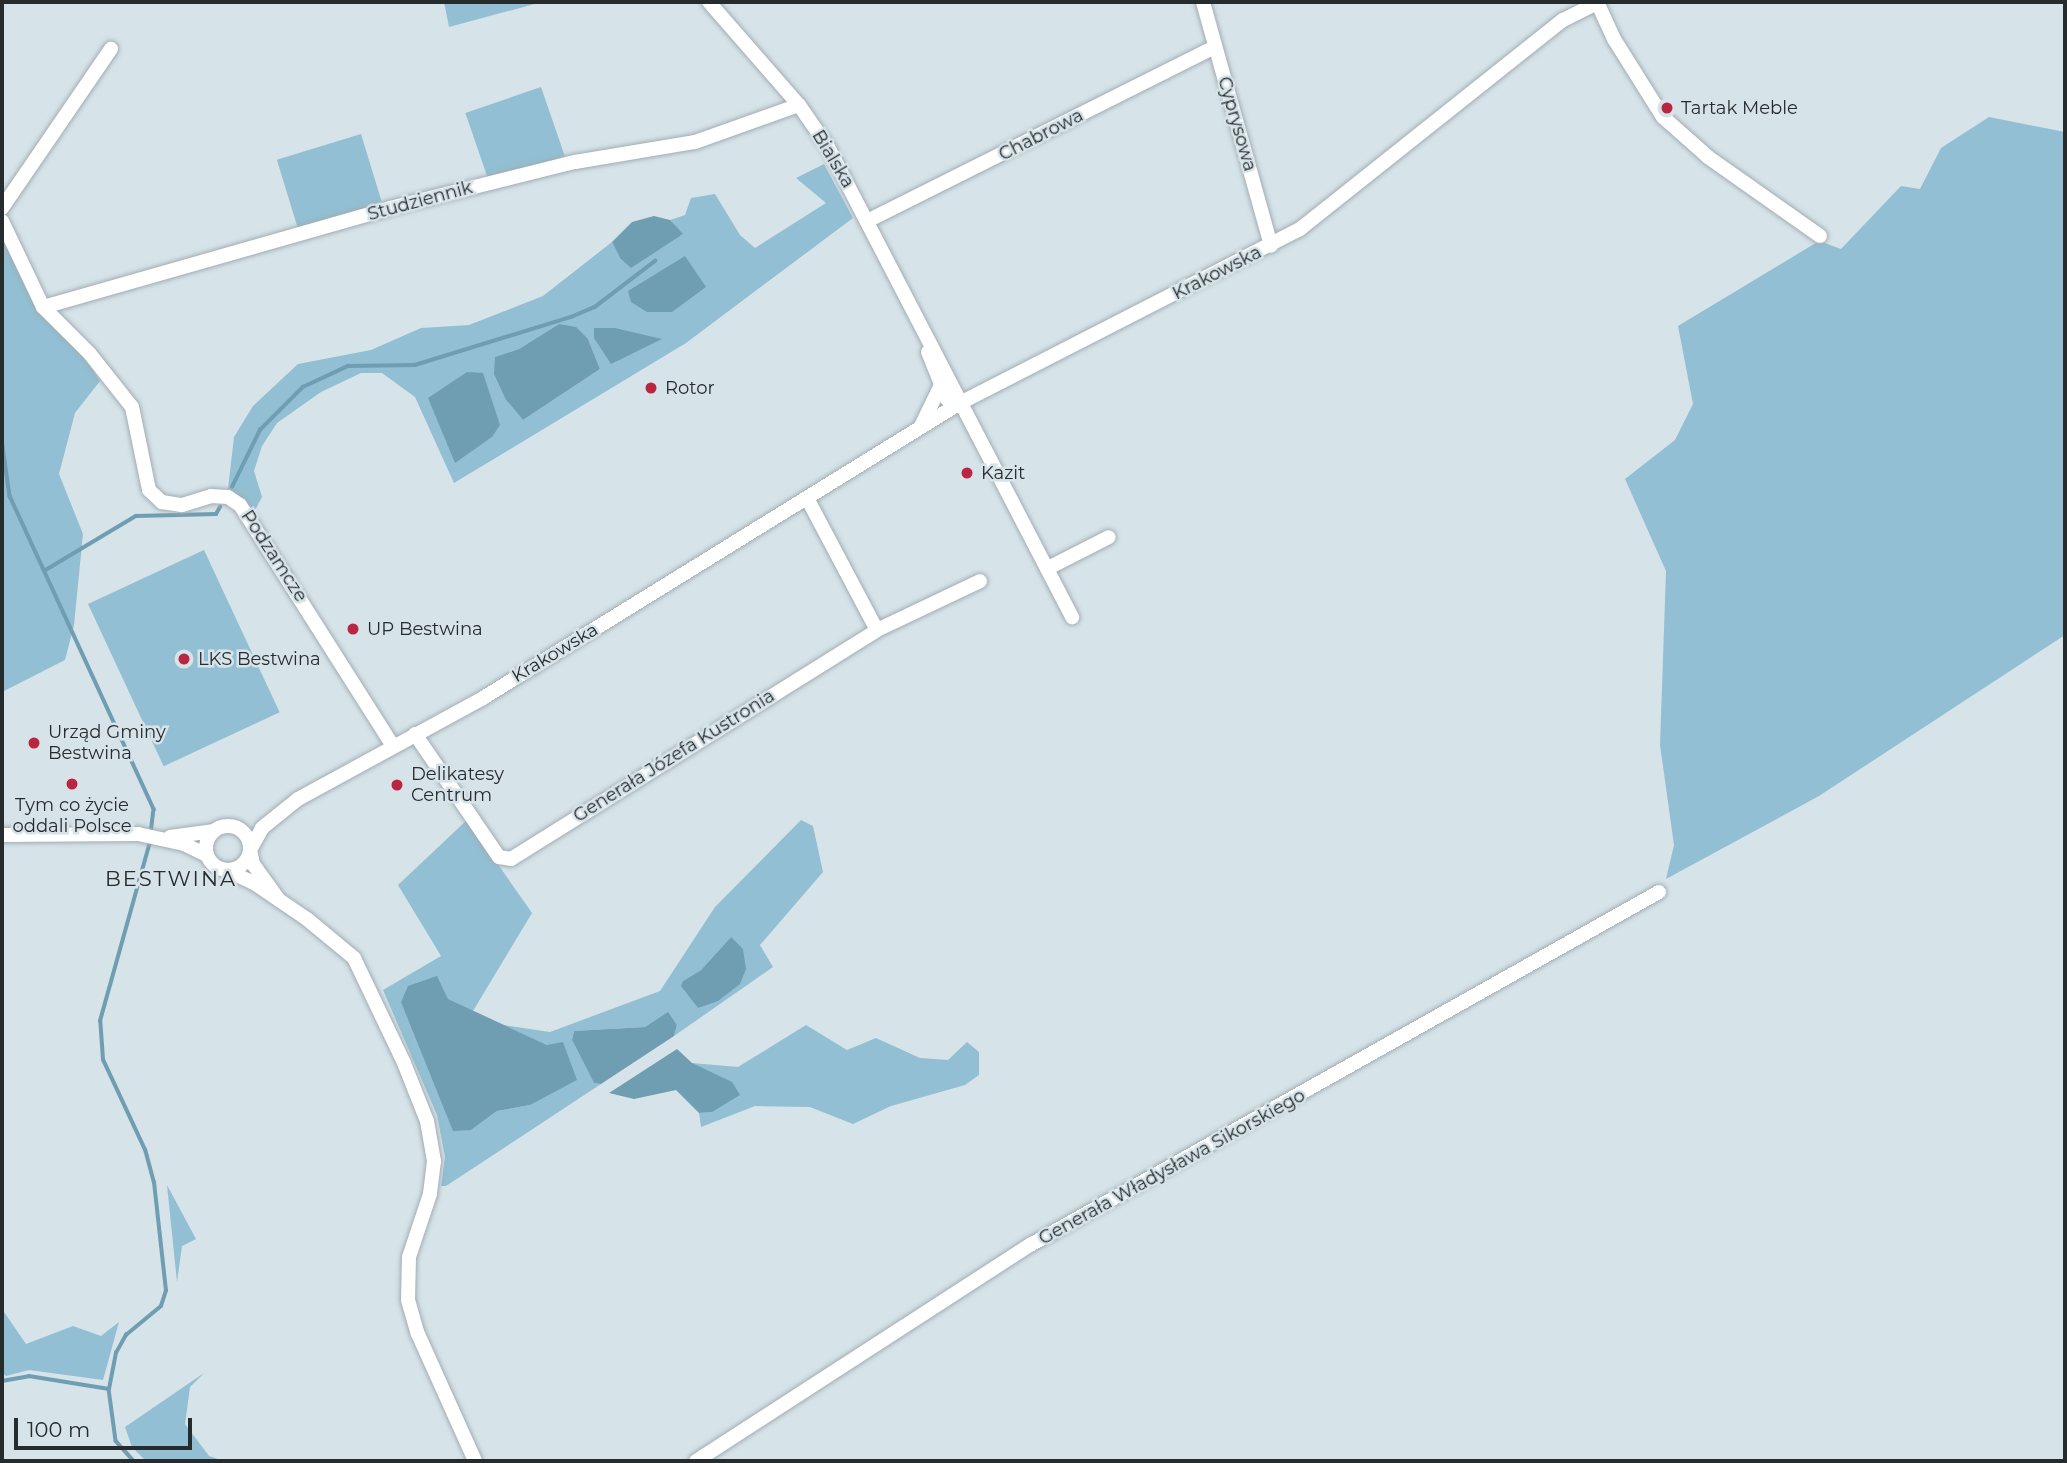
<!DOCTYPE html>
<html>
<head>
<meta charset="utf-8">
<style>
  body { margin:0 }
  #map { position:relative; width:2067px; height:1463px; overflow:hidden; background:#d6e3e9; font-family:Montserrat,sans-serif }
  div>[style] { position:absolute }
  .green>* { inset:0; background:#92bfd3; transform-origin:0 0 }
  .water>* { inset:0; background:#6f9db1 }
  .stream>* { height:3.5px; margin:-1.75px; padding:0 1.75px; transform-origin:1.75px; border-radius:1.75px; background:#6f9db1 }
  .roads { filter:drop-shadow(0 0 2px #a1adb2) drop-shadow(0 0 2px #a1adb2) }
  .minor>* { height:14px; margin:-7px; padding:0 7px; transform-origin:7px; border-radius:7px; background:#fff }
  .minor>.ring { margin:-7px; padding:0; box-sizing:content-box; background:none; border:14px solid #fff; border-radius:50% }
  .dots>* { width:19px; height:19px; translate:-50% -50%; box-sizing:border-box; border:4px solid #d6e3e9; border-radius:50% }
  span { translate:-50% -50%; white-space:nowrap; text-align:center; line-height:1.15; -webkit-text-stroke:5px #d6e3e9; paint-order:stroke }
  .poi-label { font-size:18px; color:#262b2d }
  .left { translate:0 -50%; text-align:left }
  .street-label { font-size:18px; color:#262b2d }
  .quarter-label { font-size:21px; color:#262b2d; letter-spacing:2px }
  .frame { position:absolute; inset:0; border:4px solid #262b2d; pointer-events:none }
  .scale { position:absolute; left:14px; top:1418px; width:178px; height:32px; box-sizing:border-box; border:4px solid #262b2d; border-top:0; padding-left:9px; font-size:21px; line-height:24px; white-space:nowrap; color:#262b2d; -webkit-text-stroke:5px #d6e3e9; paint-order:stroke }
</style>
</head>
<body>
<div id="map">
  <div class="green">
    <div style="clip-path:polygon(444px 2px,542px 2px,449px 27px)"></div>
    <div style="left:541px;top:87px;width:73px;height:80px;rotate:71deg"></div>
    <div style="clip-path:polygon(1989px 117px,2065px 132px,2065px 635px,1819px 796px,1666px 879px,1674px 845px,1660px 745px,1666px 571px,1625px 479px,1675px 440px,1693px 404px,1678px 326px,1819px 241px,1841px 249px,1901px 186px,1920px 189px,1941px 148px)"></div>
    <div style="left:361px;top:134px;width:73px;height:88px;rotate:73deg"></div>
    <div style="clip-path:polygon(evenodd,824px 164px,853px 218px,686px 343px,454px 483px,415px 397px,382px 373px,361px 373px,321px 392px,277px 423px,262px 446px,254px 471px,262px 497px,254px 512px,228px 489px,234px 437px,253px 406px,298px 364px,371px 350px,421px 328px,469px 325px,543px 296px,612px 242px,620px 258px,682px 235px,670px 220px,685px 215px,691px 198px,715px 194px,740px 235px,755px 248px,826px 203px,796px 178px,824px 164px,559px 324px,588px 339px,600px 369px,523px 420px,506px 400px,496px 357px,519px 349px,559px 324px,824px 164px,439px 420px,492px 437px,480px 445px,446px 442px,439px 420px)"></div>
    <div style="clip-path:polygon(2px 233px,100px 381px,75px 413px,59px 474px,83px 534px,74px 625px,65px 660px,2px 692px)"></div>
    <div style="left:204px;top:550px;width:179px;height:128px;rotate:65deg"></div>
    <div style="clip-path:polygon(evenodd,467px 820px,532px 913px,473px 1011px,447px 999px,471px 1130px,497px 1111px,530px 1105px,547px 1045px,503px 1025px,550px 1032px,660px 991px,715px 907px,801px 820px,813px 826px,823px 872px,760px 945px,773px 967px,674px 1036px,677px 1025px,668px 1013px,645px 1027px,574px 1031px,572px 1040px,594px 1083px,601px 1084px,446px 1186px,441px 1186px,445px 1157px,437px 1115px,383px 990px,441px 956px,398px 885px,467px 820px,731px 937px,698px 1008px,683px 981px,701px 970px,731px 937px)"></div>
    <div style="clip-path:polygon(806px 1025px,847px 1050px,876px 1038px,920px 1058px,948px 1060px,967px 1042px,979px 1052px,979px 1075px,965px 1085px,891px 1106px,853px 1124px,810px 1107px,755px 1106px,701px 1127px,699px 1113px,712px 1112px,692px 1063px,738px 1067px)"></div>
    <div style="clip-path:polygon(167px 1185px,196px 1239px,182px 1246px,177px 1282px)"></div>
    <div style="clip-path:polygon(2px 1309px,26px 1344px,73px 1326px,101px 1336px,119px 1322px,103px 1380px,29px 1370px,6px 1376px,2px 1373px)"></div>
    <div style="clip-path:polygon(204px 1373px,190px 1387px,185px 1424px,209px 1456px,224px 1461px,146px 1461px,132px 1447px,125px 1427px)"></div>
  </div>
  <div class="water">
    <div style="clip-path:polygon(654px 216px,670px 220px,683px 234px,631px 268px,620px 258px,612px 242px,632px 222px)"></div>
    <div style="clip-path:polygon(685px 256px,706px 287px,672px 312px,647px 312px,631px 302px,628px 291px)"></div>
    <div style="clip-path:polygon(559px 324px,576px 327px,588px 339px,600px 369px,523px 420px,506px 400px,494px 374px,495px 357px,519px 349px)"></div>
    <div style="clip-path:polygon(594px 328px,615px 328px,662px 339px,611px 364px,594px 338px)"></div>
    <div style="clip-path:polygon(467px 372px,483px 373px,500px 425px,492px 437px,455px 463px,428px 398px)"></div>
    <div style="clip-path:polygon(731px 937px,743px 949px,746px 969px,740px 984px,718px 1001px,698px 1008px,681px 986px,683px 981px,701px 970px)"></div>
    <div style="clip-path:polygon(437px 976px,448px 999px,547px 1045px,563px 1042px,577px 1080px,530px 1105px,497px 1111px,471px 1130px,453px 1131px,401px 1002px,408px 986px)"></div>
    <div style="clip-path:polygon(668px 1012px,677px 1025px,674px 1036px,601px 1084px,594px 1083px,572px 1040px,574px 1031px,645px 1027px)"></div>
    <div style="clip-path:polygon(677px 1049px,692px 1063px,732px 1082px,740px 1095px,712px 1112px,699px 1113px,676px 1090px,634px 1099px,609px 1093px)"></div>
  </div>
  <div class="stream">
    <div style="left:2px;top:440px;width:57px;rotate:81.9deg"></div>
    <div style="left:10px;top:496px;width:345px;rotate:65.3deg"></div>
    <div style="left:154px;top:809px;width:25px;rotate:97deg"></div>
    <div style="left:232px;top:487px;width:64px;rotate:-63.8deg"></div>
    <div style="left:260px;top:430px;width:61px;rotate:-45deg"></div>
    <div style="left:303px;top:387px;width:50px;rotate:-25deg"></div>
    <div style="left:348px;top:366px;width:67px;rotate:-0.9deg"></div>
    <div style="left:415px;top:365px;width:163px;rotate:-17.1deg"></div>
    <div style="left:571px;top:317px;width:26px;rotate:-23deg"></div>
    <div style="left:595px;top:307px;width:76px;rotate:-37.5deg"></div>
    <div style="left:44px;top:571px;width:107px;rotate:-30.9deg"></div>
    <div style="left:136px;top:516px;width:80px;rotate:-1.4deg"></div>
    <div style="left:216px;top:514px;width:8px;rotate:-60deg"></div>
    <div style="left:2px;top:1381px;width:27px;rotate:-10deg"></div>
    <div style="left:29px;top:1376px;width:81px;rotate:9.2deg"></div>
    <div style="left:109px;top:1389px;width:52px;rotate:82.3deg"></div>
    <div style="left:116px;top:1441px;width:27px;rotate:48deg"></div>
    <div style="left:109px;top:1389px;width:37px;rotate:-79deg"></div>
    <div style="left:116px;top:1353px;width:21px;rotate:-61deg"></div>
    <div style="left:126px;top:1335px;width:45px;rotate:-39.6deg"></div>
    <div style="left:161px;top:1306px;width:16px;rotate:-72deg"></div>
    <div style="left:166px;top:1291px;width:109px;rotate:-96.3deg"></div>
    <div style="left:154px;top:1183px;width:34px;rotate:-105deg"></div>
    <div style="left:145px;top:1150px;width:99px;rotate:-115deg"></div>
    <div style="left:103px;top:1060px;width:39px;rotate:-94deg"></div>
    <div style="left:100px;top:1021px;width:186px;rotate:-74.4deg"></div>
  </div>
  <div class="roads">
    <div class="minor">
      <div style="left:709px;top:2px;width:137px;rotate:48.9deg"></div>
      <div style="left:799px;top:105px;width:51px;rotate:55.4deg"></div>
      <div style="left:828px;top:147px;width:530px;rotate:62.56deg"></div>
      <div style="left:1203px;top:2px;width:253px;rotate:74.4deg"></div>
      <div style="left:1597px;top:2px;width:41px;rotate:65.3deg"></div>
      <div style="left:1614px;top:39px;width:92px;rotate:57.9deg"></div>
      <div style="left:1663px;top:117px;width:60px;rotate:41.6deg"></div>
      <div style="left:1708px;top:157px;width:137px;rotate:35.2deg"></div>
      <div style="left:2px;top:208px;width:193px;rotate:-55.6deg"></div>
      <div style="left:2px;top:221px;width:95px;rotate:64.5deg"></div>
      <div style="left:43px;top:307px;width:66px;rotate:45deg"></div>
      <div style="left:90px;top:354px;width:68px;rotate:51.6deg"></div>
      <div style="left:132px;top:407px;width:85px;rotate:78.4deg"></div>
      <div style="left:149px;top:490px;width:18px;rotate:43deg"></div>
      <div style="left:162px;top:502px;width:20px;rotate:9deg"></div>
      <div style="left:182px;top:505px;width:30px;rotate:-17deg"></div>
      <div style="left:211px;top:496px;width:17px;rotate:3deg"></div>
      <div style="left:228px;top:497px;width:14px;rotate:34deg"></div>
      <div style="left:240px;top:505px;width:285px;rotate:57.6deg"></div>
      <div style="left:867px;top:221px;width:388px;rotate:-26.6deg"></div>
      <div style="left:43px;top:307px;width:361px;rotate:-15.9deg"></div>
      <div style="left:390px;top:208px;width:191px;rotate:-14deg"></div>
      <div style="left:575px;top:162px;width:122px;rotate:-9.5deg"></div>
      <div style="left:695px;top:142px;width:110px;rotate:-19.6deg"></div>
      <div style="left:928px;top:352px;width:51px;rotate:68deg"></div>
      <div style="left:947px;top:399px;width:14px;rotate:17deg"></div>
      <div style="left:921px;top:426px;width:43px;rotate:-64deg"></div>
      <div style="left:807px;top:498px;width:149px;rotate:62.1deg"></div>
      <div style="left:1048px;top:568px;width:68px;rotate:-26.9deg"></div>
      <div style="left:415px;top:734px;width:149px;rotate:55.7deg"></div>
      <div style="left:499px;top:857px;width:12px;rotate:9deg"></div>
      <div style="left:511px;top:859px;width:432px;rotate:-32deg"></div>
      <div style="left:877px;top:630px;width:114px;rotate:-25.4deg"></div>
      <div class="ring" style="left:206px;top:826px;width:30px;height:30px"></div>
      <div style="left:2px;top:835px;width:136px;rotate:-0.4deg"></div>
      <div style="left:138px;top:834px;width:47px;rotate:12.3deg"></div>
      <div style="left:184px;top:844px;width:25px;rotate:26deg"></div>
      <div style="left:170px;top:837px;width:43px;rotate:-7.9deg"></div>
      <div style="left:226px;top:870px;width:31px;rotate:25deg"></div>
      <div style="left:254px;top:883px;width:64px;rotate:34.2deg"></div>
      <div style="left:307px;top:919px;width:61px;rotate:39.7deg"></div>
      <div style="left:354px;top:958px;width:116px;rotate:64.5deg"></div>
      <div style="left:404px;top:1063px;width:62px;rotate:68.4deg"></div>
      <div style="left:427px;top:1121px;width:41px;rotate:80.1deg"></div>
      <div style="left:434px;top:1161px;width:33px;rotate:97deg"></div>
      <div style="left:430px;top:1194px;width:66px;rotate:108.4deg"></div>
      <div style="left:409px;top:1257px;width:43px;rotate:91.3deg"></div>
      <div style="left:408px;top:1300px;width:35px;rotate:74deg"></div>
      <div style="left:418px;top:1334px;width:139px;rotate:65.8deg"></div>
      <div style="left:279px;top:900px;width:44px;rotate:-125.8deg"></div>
      <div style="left:253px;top:864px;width:14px;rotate:-102deg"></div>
      <div style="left:250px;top:850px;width:25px;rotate:-61deg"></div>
      <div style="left:262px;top:828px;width:46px;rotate:-38.9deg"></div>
      <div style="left:298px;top:799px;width:211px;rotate:-28.6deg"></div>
      <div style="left:483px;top:698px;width:561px;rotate:-31.73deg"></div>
      <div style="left:960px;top:403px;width:382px;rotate:-27.1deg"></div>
      <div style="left:1300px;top:229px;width:336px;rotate:-38.5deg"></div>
      <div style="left:1563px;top:20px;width:40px;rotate:-26.6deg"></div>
      <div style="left:696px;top:1461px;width:400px;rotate:-32.9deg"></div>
      <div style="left:1032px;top:1244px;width:719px;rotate:-29.31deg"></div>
    </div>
  </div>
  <div class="dots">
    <div style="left:1667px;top:108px;background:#b82642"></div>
    <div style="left:651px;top:388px;background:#b82642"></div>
    <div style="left:967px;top:473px;background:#b82642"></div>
    <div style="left:353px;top:629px;background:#b82642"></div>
    <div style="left:184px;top:659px;background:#b82642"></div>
    <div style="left:34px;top:743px;background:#b82642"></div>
    <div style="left:72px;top:784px;background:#b82642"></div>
    <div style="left:397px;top:785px;background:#b82642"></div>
  </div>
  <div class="poi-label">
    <span class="left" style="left:1681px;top:108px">Tartak Meble</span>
    <span class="left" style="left:665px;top:388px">Rotor</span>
    <span class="left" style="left:981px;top:473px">Kazit</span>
    <span class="left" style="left:367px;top:629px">UP Bestwina</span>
    <span class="left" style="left:198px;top:659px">LKS Bestwina</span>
    <span class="left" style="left:48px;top:743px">Urząd Gminy<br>Bestwina</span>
    <span class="left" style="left:411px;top:785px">Delikatesy<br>Centrum</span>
    <span style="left:72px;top:816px">Tym co życie<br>oddali Polsce</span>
  </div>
  <div class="street-label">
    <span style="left:1237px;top:124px;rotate:74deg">Cyprysowa</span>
    <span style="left:1041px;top:135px;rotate:-27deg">Chabrowa</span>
    <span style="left:833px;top:159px;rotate:59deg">Bialska</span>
    <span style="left:420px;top:201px;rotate:-15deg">Studziennik</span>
    <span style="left:1217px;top:273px;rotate:-27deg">Krakowska</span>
    <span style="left:274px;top:556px;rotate:57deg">Podzamcze</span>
    <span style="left:555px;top:653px;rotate:-31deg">Krakowska</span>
    <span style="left:674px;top:756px;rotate:-32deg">Generała Józefa Kustronia</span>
    <span style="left:1172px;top:1167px;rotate:-29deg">Generała Władysława Sikorskiego</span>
  </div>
  <div class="quarter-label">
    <span style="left:171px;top:879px">BESTWINA</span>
  </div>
  <div class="frame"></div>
  <div class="scale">100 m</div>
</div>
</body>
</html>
